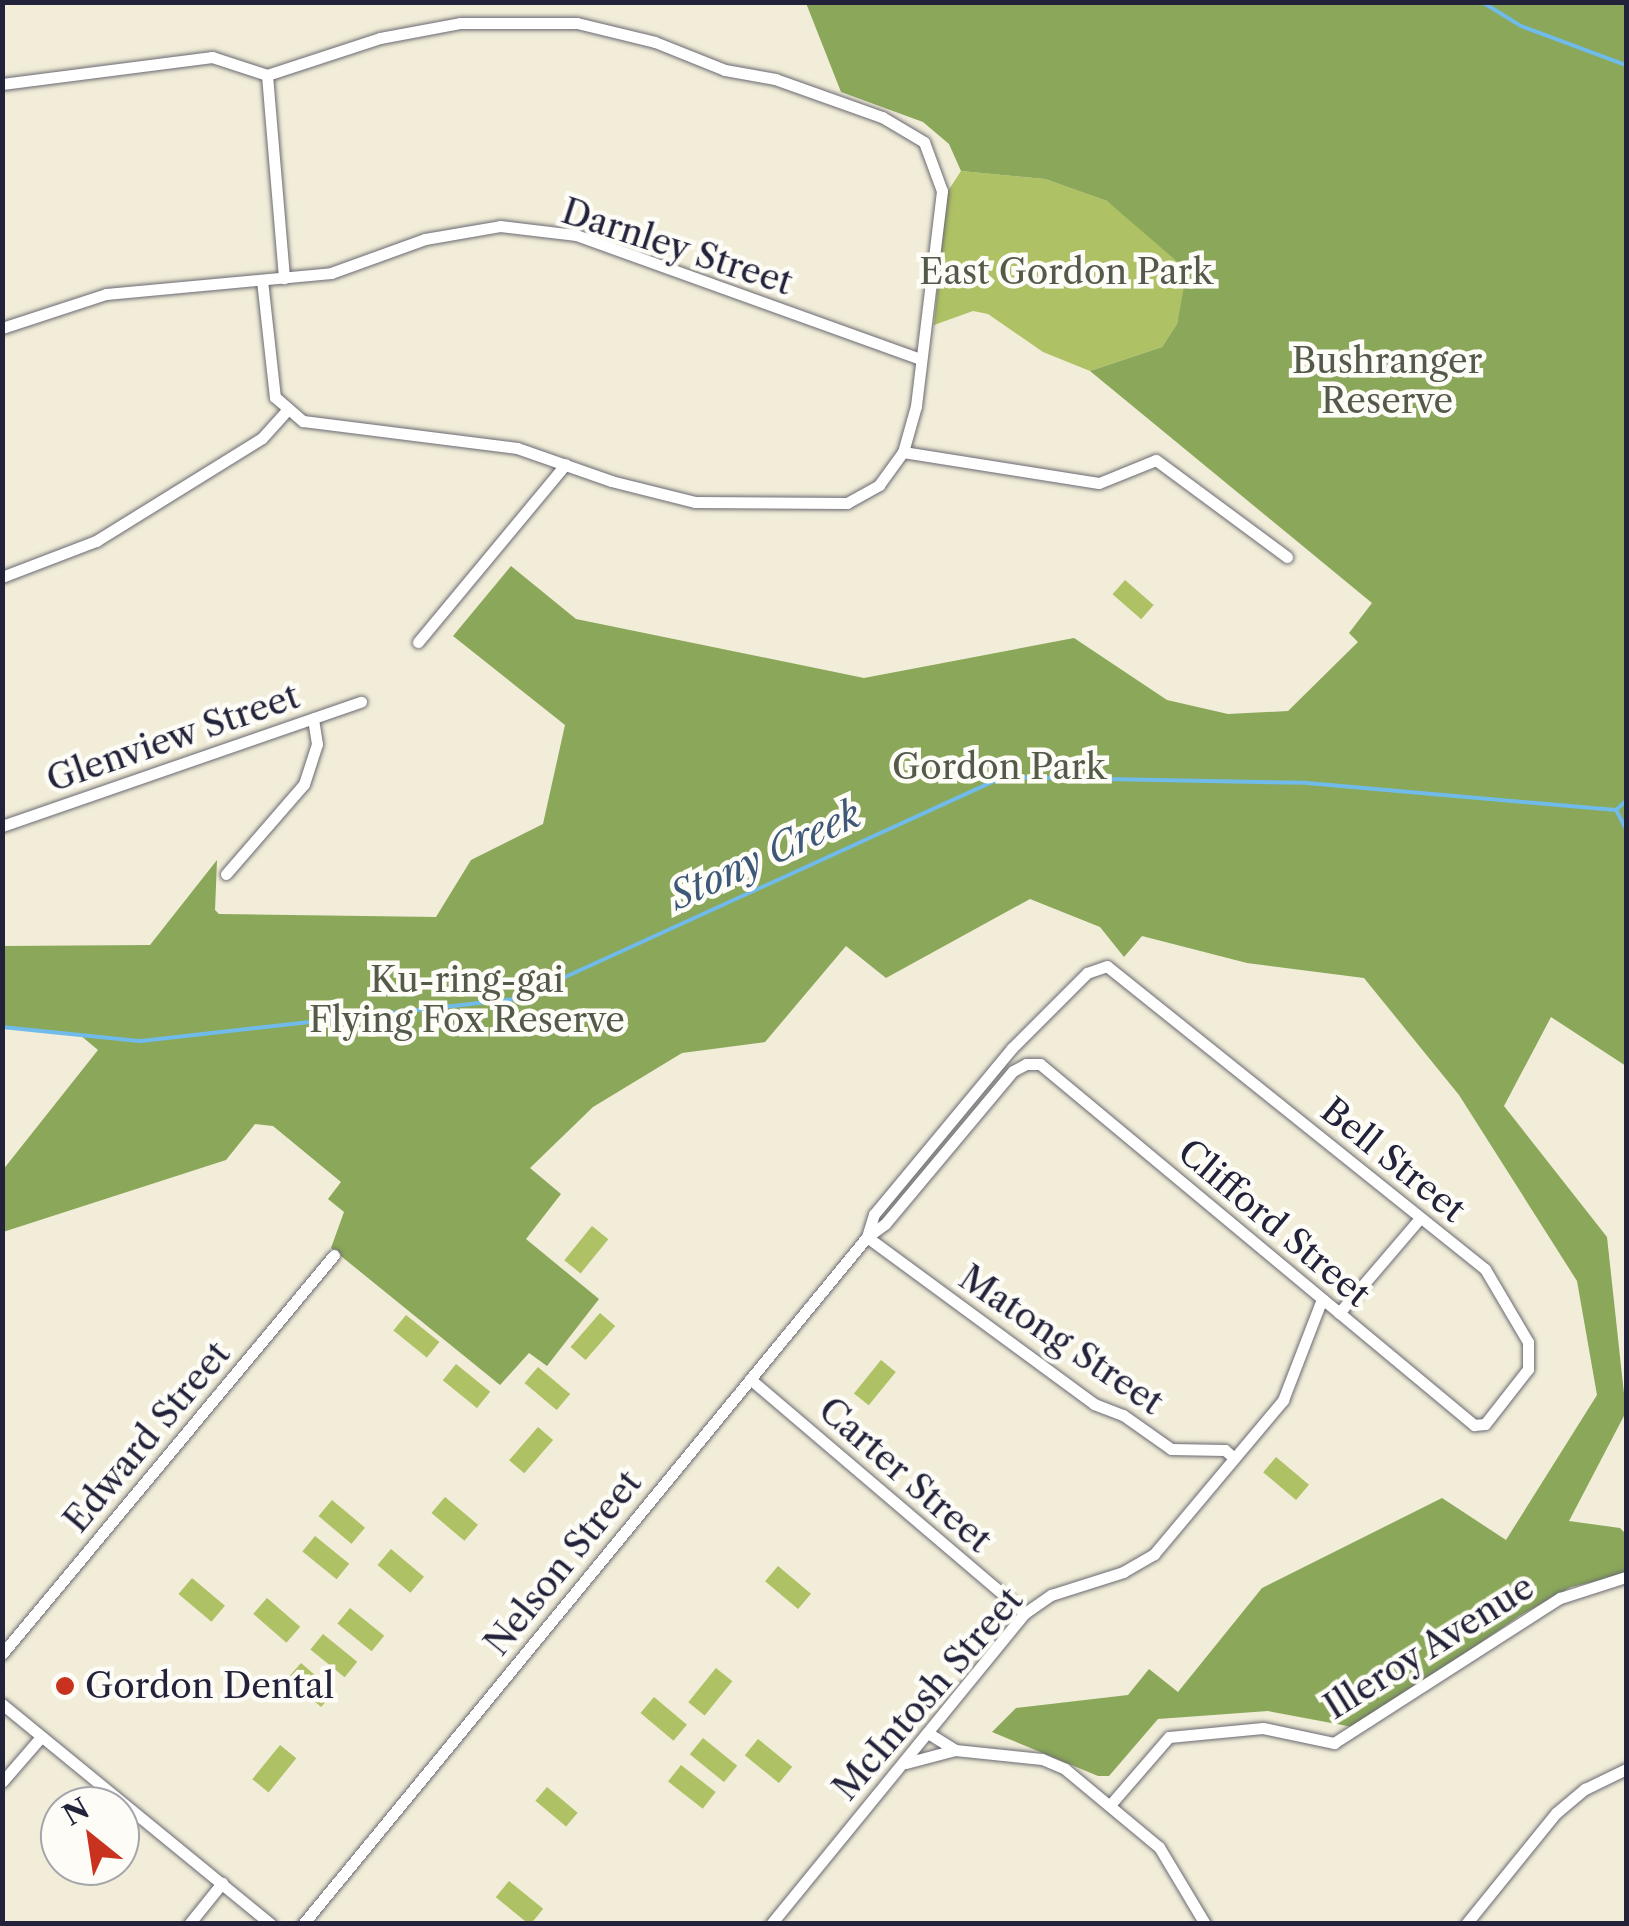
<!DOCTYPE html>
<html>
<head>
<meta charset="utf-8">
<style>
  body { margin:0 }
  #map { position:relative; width:1629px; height:1926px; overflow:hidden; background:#f1edd8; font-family:"Libre Caslon Text",serif }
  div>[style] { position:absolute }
  .green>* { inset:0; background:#aec164; transform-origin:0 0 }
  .forest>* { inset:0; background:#8aa75a }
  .stream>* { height:4px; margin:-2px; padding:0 2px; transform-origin:2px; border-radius:2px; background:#70bbe9 }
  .roads { filter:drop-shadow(0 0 2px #6a6972) drop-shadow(0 0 2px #6a6972) }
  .minor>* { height:11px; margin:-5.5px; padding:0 5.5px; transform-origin:5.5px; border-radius:5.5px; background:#fff }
  .dots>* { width:28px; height:28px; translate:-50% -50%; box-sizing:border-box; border:5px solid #fdfcf7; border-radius:50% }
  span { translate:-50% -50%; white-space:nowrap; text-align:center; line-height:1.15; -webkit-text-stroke:9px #fdfcf7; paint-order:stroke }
  .street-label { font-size:35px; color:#22223b }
  .park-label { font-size:35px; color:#535a49 }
  .poi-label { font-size:35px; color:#22223b }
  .left { translate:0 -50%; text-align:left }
  .water-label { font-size:38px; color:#3d5878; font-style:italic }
  .frame { position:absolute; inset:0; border:5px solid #22223b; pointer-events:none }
  .north { position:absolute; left:40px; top:1786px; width:100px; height:100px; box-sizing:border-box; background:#fdfcf7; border:2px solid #a5a5ac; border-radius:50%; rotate:330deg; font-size:28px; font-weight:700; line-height:40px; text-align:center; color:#22223b }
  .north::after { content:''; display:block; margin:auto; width:35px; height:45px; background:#c8321e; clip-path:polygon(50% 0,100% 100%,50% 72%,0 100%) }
</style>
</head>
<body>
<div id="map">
  <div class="green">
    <div style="clip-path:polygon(961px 171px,1045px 179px,1107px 201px,1149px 232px,1188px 270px,1177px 324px,1162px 347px,1090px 371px,1043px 352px,988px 314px,973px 311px,934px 325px,946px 194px)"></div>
    <div style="left:1125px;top:580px;width:38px;height:19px;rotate:41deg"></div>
    <div style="left:592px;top:1226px;width:21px;height:44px;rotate:39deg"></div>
    <div style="left:600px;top:1313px;width:20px;height:45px;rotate:41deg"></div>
    <div style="left:406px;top:1315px;width:43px;height:20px;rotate:39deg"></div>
    <div style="left:881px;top:1360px;width:19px;height:43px;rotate:39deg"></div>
    <div style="left:456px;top:1364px;width:44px;height:21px;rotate:39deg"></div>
    <div style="left:538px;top:1367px;width:42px;height:21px;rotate:40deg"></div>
    <div style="left:538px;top:1427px;width:20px;height:44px;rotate:41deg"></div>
    <div style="left:1276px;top:1457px;width:43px;height:20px;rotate:40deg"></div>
    <div style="left:445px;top:1497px;width:43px;height:21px;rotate:40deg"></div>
    <div style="left:332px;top:1500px;width:43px;height:21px;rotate:40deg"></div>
    <div style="left:315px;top:1536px;width:44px;height:20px;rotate:39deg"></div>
    <div style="left:391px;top:1549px;width:43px;height:21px;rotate:40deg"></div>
    <div style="left:778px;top:1566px;width:43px;height:20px;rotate:40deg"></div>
    <div style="left:192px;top:1578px;width:43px;height:21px;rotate:40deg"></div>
    <div style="left:267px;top:1598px;width:44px;height:21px;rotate:41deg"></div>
    <div style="left:350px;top:1608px;width:44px;height:20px;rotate:39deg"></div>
    <div style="left:323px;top:1634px;width:44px;height:20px;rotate:39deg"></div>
    <div style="left:301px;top:1663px;width:44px;height:20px;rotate:41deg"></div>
    <div style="left:716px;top:1668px;width:21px;height:44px;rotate:39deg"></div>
    <div style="left:654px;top:1697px;width:43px;height:21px;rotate:40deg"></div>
    <div style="left:703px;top:1738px;width:44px;height:21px;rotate:39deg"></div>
    <div style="left:758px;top:1739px;width:44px;height:21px;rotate:39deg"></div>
    <div style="left:280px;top:1745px;width:21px;height:44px;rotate:39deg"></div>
    <div style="left:681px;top:1765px;width:44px;height:21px;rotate:38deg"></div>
    <div style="left:547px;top:1787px;width:40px;height:18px;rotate:40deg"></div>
    <div style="left:509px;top:1881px;width:44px;height:21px;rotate:39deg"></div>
  </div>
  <div class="forest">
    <div style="clip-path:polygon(806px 3px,1626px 3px,1626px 1066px,1551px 1017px,1504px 1106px,1607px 1237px,1626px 1412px,1569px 1521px,1620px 1528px,1626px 1534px,1626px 1574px,1571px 1587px,1519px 1616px,1358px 1728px,1268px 1711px,1158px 1719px,1109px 1776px,1098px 1776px,992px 1732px,1016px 1708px,1128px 1695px,1149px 1669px,1178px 1692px,1262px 1588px,1442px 1498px,1506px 1540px,1597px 1395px,1577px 1281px,1459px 1095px,1364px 978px,1247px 963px,1142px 936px,1124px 957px,1100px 927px,1030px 899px,886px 978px,846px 946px,765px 1042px,682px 1053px,593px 1107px,530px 1168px,561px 1194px,526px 1239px,599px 1299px,547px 1366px,529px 1353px,500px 1385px,331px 1248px,344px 1212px,328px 1199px,341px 1182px,273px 1126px,255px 1124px,226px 1160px,3px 1232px,2px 1171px,98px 1050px,80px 1035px,3px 1026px,3px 946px,150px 945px,217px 860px,215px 910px,219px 914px,436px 917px,471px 860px,543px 824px,565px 725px,453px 636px,511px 566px,576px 619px,864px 678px,1074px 638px,1167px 700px,1228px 714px,1288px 711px,1358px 642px,1349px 633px,1372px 603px,1090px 371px,1162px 347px,1177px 324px,1187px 270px,1107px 201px,1045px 179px,961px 171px,949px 144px,923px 122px,841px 92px)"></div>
  </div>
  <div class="stream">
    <div style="left:1482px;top:2px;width:46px;rotate:31.6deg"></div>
    <div style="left:1521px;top:26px;width:112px;rotate:20.4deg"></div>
    <div style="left:1626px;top:801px;width:13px;rotate:138deg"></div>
    <div style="left:1616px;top:810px;width:21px;rotate:62deg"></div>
    <div style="left:2px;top:1027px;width:140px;rotate:5.8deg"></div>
    <div style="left:141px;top:1041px;width:378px;rotate:-6.4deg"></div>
    <div style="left:517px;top:999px;width:534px;rotate:-24.55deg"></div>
    <div style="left:1003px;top:777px;width:304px;rotate:1.1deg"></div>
    <div style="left:1307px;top:783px;width:310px;rotate:5deg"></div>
  </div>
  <div class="roads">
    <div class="minor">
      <div style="left:267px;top:75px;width:204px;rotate:85.2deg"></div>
      <div style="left:2px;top:84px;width:212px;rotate:-7.3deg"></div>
      <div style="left:212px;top:57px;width:58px;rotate:18.1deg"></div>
      <div style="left:267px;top:75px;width:119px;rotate:-18.1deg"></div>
      <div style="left:380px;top:38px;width:81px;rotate:-10.6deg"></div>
      <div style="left:460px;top:23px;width:117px"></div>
      <div style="left:577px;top:23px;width:80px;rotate:13.7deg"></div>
      <div style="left:655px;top:42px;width:75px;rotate:21.8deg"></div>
      <div style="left:725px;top:70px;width:51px;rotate:10.2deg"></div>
      <div style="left:775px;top:79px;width:114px;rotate:19.6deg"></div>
      <div style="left:882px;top:117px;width:49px;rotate:30.8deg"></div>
      <div style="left:924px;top:142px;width:52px;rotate:69.8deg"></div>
      <div style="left:942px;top:191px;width:217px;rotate:96.9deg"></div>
      <div style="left:916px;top:406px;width:48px;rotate:105.8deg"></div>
      <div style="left:262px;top:280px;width:118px;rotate:83.7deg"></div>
      <div style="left:275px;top:397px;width:37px;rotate:41deg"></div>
      <div style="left:303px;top:421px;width:216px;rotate:7.2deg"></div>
      <div style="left:517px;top:448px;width:100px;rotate:19.3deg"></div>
      <div style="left:611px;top:481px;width:87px;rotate:14deg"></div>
      <div style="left:695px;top:502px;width:152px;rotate:0.4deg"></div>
      <div style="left:847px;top:503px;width:37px;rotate:-29deg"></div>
      <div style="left:879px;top:485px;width:41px;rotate:-54deg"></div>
      <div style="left:903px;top:452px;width:198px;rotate:9deg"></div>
      <div style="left:1099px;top:483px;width:61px;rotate:-22deg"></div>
      <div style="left:1156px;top:460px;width:163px;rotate:36.5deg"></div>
      <div style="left:2px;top:328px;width:109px;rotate:-18.1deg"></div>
      <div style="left:106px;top:294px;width:226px;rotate:-5.3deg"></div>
      <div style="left:331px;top:273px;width:100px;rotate:-19.9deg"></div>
      <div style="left:425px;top:239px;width:76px;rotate:-9.8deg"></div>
      <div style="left:500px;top:226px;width:77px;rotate:6.8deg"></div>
      <div style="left:576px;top:235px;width:366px;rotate:19.8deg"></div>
      <div style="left:2px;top:577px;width:101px;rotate:-21deg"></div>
      <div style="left:96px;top:541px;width:195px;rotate:-31.8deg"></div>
      <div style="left:262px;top:438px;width:36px;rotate:-48deg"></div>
      <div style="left:418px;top:642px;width:231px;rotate:-50.3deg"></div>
      <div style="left:2px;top:826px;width:380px;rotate:-19.1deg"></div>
      <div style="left:226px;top:874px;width:119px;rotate:-49.1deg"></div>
      <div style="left:304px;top:784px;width:42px;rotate:-72deg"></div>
      <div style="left:317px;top:744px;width:26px;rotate:-99deg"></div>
      <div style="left:867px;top:1237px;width:282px;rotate:36.3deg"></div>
      <div style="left:1094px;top:1404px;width:31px;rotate:21deg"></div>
      <div style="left:1123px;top:1415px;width:59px;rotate:35.3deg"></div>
      <div style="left:1171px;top:1449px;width:54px;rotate:1.1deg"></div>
      <div style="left:1225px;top:1450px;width:12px;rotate:42deg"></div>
      <div style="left:1339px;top:1313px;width:125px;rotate:-49.5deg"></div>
      <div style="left:750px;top:1379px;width:361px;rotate:40.4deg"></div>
      <div style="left:2px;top:1654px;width:519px;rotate:-50.24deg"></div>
      <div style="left:2px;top:1704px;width:348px;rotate:39.3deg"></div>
      <div style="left:928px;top:1733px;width:32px;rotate:32deg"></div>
      <div style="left:955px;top:1750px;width:87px;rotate:5.9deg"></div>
      <div style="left:1042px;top:1759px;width:25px;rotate:23deg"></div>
      <div style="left:1065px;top:1769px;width:122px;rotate:39.7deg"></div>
      <div style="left:1159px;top:1847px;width:90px;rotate:59.1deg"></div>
      <div style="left:906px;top:1763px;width:51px;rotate:-14.9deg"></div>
      <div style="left:2px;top:1782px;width:60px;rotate:-49.1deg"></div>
      <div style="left:1110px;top:1805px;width:90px;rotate:-49.1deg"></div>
      <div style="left:1169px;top:1737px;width:94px;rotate:-5.5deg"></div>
      <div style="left:1263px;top:1728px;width:73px;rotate:11.9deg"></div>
      <div style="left:1334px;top:1743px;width:269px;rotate:-32.7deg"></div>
      <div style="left:1560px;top:1598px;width:69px;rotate:-17.7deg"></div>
      <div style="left:189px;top:1924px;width:53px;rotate:-51.2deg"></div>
      <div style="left:303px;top:1924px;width:889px;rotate:-50.62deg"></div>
      <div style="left:867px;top:1237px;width:22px;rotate:-36deg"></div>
      <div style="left:885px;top:1224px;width:199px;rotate:-50.1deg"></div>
      <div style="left:1013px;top:1071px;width:15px;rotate:-28deg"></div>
      <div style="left:1026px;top:1064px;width:14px"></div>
      <div style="left:1040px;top:1064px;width:565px;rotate:39.75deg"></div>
      <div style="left:1474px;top:1425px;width:11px;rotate:-5deg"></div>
      <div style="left:1485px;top:1424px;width:70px;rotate:-52deg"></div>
      <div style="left:1528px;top:1369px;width:27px;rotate:-90deg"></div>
      <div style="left:1528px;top:1342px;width:85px;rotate:-120.5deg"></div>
      <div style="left:1485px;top:1269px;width:484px;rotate:-141.3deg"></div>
      <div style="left:1107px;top:966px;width:21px;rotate:161deg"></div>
      <div style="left:1087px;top:973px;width:106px;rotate:135deg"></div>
      <div style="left:1012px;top:1048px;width:216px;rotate:129.7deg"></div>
      <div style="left:874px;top:1214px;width:24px;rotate:107deg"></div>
      <div style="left:771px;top:1924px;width:402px;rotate:-50.8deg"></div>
      <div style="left:1025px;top:1613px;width:32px;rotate:-35deg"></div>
      <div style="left:1051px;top:1595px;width:76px;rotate:-17.7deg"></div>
      <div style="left:1123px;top:1572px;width:36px;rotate:-30deg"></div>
      <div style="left:1154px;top:1554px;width:201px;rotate:-50deg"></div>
      <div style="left:1283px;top:1400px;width:108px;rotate:-68.9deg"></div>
      <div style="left:1466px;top:1924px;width:143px;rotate:-51deg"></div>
      <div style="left:1556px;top:1813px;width:38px;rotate:-40deg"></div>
      <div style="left:1585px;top:1789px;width:46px;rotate:-26deg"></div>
    </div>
  </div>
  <div class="dots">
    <div style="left:65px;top:1686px;background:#c8321e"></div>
  </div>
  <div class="street-label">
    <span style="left:677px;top:247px;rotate:18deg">Darnley Street</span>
    <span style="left:173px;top:738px;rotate:-19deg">Glenview Street</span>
    <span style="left:1393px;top:1160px;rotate:39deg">Bell Street</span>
    <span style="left:1274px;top:1223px;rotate:40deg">Clifford Street</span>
    <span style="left:1061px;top:1340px;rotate:34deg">Matong Street</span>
    <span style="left:147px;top:1437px;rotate:-50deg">Edward Street</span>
    <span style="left:905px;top:1475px;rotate:41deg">Carter Street</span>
    <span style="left:563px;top:1563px;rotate:-51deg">Nelson Street</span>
    <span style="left:1429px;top:1647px;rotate:-32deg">Illeroy Avenue</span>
    <span style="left:928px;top:1694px;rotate:-49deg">McIntosh Street</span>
  </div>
  <div class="park-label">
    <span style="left:1066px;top:272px">East Gordon Park</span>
    <span style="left:1387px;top:381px">Bushranger<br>Reserve</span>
    <span style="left:999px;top:767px">Gordon Park</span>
    <span style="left:467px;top:1000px">Ku-ring-gai<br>Flying Fox Reserve</span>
  </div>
  <div class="poi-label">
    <span class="left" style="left:85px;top:1686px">Gordon Dental</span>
  </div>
  <div class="water-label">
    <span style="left:765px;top:855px;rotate:-25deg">Stony Creek</span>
  </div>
  <div class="frame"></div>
  <div class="north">N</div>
</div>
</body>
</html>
